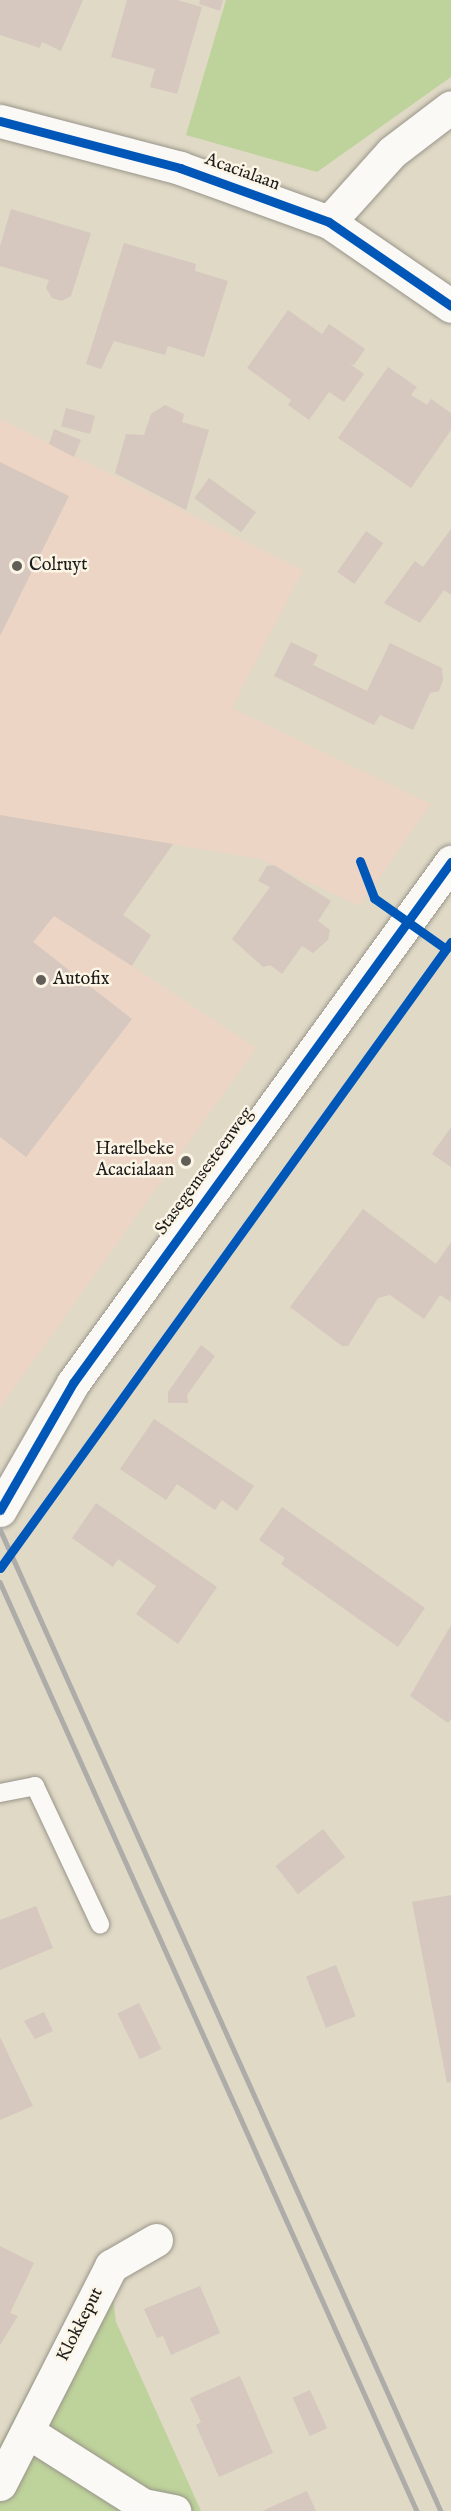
<!DOCTYPE html>
<html>
<head>
<meta charset="utf-8">
<style>
  body { margin:0 }
  #map { position:relative; width:451px; height:2511px; overflow:hidden; background:#e0d9c6; font-family:"IM FELL English",serif }
  div>[style] { position:absolute }
  .built>* { inset:0; background:#ecd5c5 }
  .green>* { inset:0; background:#bed29b }
  .building>* { inset:0; background:#d6c7bf; transform-origin:0 0 }
  .roads { filter:drop-shadow(0 0 2px #99958a) drop-shadow(0 0 2px #99958a) }
  .service>* { height:18px; margin:-9px; padding:0 9px; transform-origin:9px; border-radius:9px; background:#faf9f6 }
  .minor>* { height:33px; margin:-16.5px; padding:0 16.5px; transform-origin:16.5px; border-radius:16.5px; background:#faf9f6 }
  .tertiary>* { height:33px; margin:-16.5px; padding:0 16.5px; transform-origin:16.5px; border-radius:16.5px; background:#faf9f6 }
  .rail>* { height:4.5px; margin:-2.25px; padding:0 2.25px; transform-origin:2.25px; border-radius:2.25px; background:#adaca9 }
  .cycleway>* { height:9px; margin:-4.5px; padding:0 4.5px; transform-origin:4.5px; border-radius:4.5px; background:#0057b8 }
  .dots>* { width:16px; height:16px; translate:-50% -50%; box-sizing:border-box; border:3px solid #fcf5e5; border-radius:50% }
  span { translate:-50% -50%; white-space:nowrap; text-align:center; line-height:1.15; -webkit-text-stroke:5px #fcf5e5; paint-order:stroke }
  .street-label { font-size:18px; color:#1c1c1c }
  .poi-label { font-size:18px; color:#1c1c1c }
  .left { translate:0 -50%; text-align:left }
  .right { translate:-100% -50%; text-align:right }
</style>
</head>
<body>
<div id="map">
  <div class="built">
    <div style="clip-path:polygon(0 419px,303px 570px,232px 708px,431px 804px,359px 906px,261px 859px,87px 830px,75px 928px,256px 1048px,0 1408px)"></div>
  </div>
  <div class="green">
    <div style="clip-path:polygon(226px 0,451px 0,451px 77px,317px 172px,186px 135px)"></div>
    <div style="clip-path:polygon(92px 2270px,113px 2298px,116px 2322px,201px 2511px,0 2511px,0 2445px)"></div>
  </div>
  <div class="building">
    <div style="clip-path:polygon(0 0,83px 0,61px 51px,42px 42px,40px 48px,0 35px)"></div>
    <div style="clip-path:polygon(127px 0,177px 0,202px 7px,177px 94px,150px 87px,155px 69px,111px 57px)"></div>
    <div style="clip-path:polygon(200px 0,223px 0,220px 11px,199px 4px)"></div>
    <div style="clip-path:polygon(11px 209px,91px 233px,71px 296px,62px 301px,52px 298px,46px 288px,49px 280px,0 266px,0 246px)"></div>
    <div style="clip-path:polygon(124px 243px,196px 264px,195px 271px,228px 281px,204px 357px,168px 346px,165px 355px,114px 341px,101px 369px,86px 364px)"></div>
    <div style="clip-path:polygon(288px 310px,322px 334px,329px 324px,365px 349px,354px 365px,350px 364px,364px 374px,344px 402px,329px 392px,309px 420px,288px 405px,291px 400px,247px 368px)"></div>
    <div style="clip-path:polygon(388px 367px,417px 387px,411px 395px,427px 405px,431px 399px,451px 413px,451px 430px,411px 488px,338px 438px)"></div>
    <div style="clip-path:polygon(165px 405px,184px 414px,182px 422px,209px 430px,186px 510px,115px 473px,126px 434px,144px 435px,151px 414px)"></div>
    <div style="left:66px;top:408px;width:30px;height:19px;rotate:15deg"></div>
    <div style="clip-path:polygon(54px 429px,81px 440px,74px 457px,49px 444px)"></div>
    <div style="clip-path:polygon(0 462px,69px 496px,0 636px)"></div>
    <div style="left:209px;top:478px;width:58px;height:25px;rotate:36deg"></div>
    <div style="clip-path:polygon(451px 529px,451px 595px,444px 590px,420px 623px,384px 603px,415px 561px,423px 567px)"></div>
    <div style="left:366px;top:531px;width:21px;height:50px;rotate:35deg"></div>
    <div style="clip-path:polygon(291px 642px,318px 655px,313px 665px,367px 691px,390px 643px,442px 668px,443px 680px,439px 691px,430px 693px,413px 730px,380px 715px,374px 725px,274px 676px)"></div>
    <div style="clip-path:polygon(0 815px,173px 844px,123px 915px,151px 935px,132px 966px,54px 916px,33px 942px,132px 1019px,26px 1157px,0 1137px)"></div>
    <div style="clip-path:polygon(274px 865px,331px 901px,318px 921px,330px 930px,328px 940px,313px 953px,302px 946px,282px 974px,270px 965px,263px 967px,232px 939px,270px 887px,258px 881px,267px 866px)"></div>
    <div style="clip-path:polygon(451px 1127px,451px 1167px,432px 1154px)"></div>
    <div style="clip-path:polygon(363px 1209px,436px 1264px,451px 1242px,451px 1302px,440px 1295px,424px 1319px,390px 1295px,378px 1298px,348px 1346px,342px 1346px,290px 1307px)"></div>
    <div style="clip-path:polygon(201px 1345px,215px 1356px,187px 1395px,188px 1403px,168px 1403px,168px 1392px)"></div>
    <div style="clip-path:polygon(154px 1419px,254px 1486px,237px 1511px,222px 1500px,215px 1510px,177px 1484px,166px 1500px,120px 1469px)"></div>
    <div style="clip-path:polygon(96px 1503px,217px 1587px,178px 1644px,136px 1614px,156px 1586px,118px 1559px,113px 1567px,72px 1538px)"></div>
    <div style="clip-path:polygon(282px 1507px,425px 1608px,398px 1647px,281px 1564px,285px 1558px,259px 1540px)"></div>
    <div style="clip-path:polygon(451px 1625px,451px 1719px,448px 1723px,410px 1696px)"></div>
    <div style="left:323px;top:1829px;width:36px;height:60px;rotate:52deg"></div>
    <div style="clip-path:polygon(451px 1895px,451px 2082px,447px 2083px,412px 1902px)"></div>
    <div style="clip-path:polygon(36px 1906px,53px 1948px,0 1970px,0 1920px)"></div>
    <div style="left:336px;top:1965px;width:55px;height:32px;rotate:69deg"></div>
    <div style="left:139px;top:2003px;width:51px;height:24px;rotate:64deg"></div>
    <div style="clip-path:polygon(44px 2012px,53px 2031px,35px 2039px,24px 2021px)"></div>
    <div style="clip-path:polygon(0 2037px,33px 2106px,0 2120px)"></div>
    <div style="clip-path:polygon(0 2246px,34px 2263px,10px 2313px,18px 2316px,0 2345px)"></div>
    <div style="clip-path:polygon(200px 2286px,220px 2333px,171px 2355px,163px 2336px,157px 2338px,144px 2309px)"></div>
    <div style="clip-path:polygon(240px 2376px,273px 2453px,219px 2477px,196px 2425px,201px 2422px,190px 2398px)"></div>
    <div style="left:310px;top:2390px;width:42px;height:19px;rotate:66deg"></div>
    <div style="clip-path:polygon(307px 2491px,316px 2511px,262px 2511px)"></div>
  </div>
  <div class="roads">
    <div class="service">
      <div style="left:0;top:1793px;width:36px;rotate:-11deg"></div>
      <div style="left:35px;top:1786px;width:153px;rotate:64.8deg"></div>
    </div>
    <div class="minor">
      <div style="left:0;top:121px;width:186px;rotate:14.6deg"></div>
      <div style="left:180px;top:168px;width:158px;rotate:19.9deg"></div>
      <div style="left:329px;top:222px;width:148px;rotate:34.5deg"></div>
      <div style="left:329px;top:222px;width:94px;rotate:-48deg"></div>
      <div style="left:392px;top:152px;width:74px;rotate:-37.3deg"></div>
      <div style="left:28px;top:2432px;width:136px;rotate:32.4deg"></div>
      <div style="left:143px;top:2505px;width:32px;rotate:11deg"></div>
      <div style="left:0;top:2484px;width:245px;rotate:-63deg"></div>
      <div style="left:111px;top:2266px;width:52px;rotate:-30deg"></div>
    </div>
    <div class="tertiary">
      <div style="left:0;top:1510px;width:146px;rotate:-60.1deg"></div>
      <div style="left:73px;top:1383px;width:644px;rotate:-54.04deg"></div>
    </div>
  </div>
  <div class="rail">
    <div style="left:0;top:1529px;width:1076px;rotate:65.82deg"></div>
    <div style="left:0;top:1582px;width:1018px;rotate:65.83deg"></div>
  </div>
  <div class="cycleway">
    <div style="left:0;top:121px;width:186px;rotate:14.6deg"></div>
    <div style="left:180px;top:168px;width:158px;rotate:19.9deg"></div>
    <div style="left:329px;top:222px;width:148px;rotate:34.5deg"></div>
    <div style="left:360px;top:861px;width:40px;rotate:69deg"></div>
    <div style="left:374px;top:898px;width:88px;rotate:35.3deg"></div>
    <div style="left:0;top:1510px;width:146px;rotate:-60.1deg"></div>
    <div style="left:73px;top:1383px;width:644px;rotate:-54.04deg"></div>
    <div style="left:0;top:1568px;width:772px;rotate:-54.23deg"></div>
  </div>
  <div class="dots">
    <div style="left:17px;top:566px;background:#615e58"></div>
    <div style="left:41px;top:980px;background:#615e58"></div>
    <div style="left:186px;top:1161px;background:#615e58"></div>
  </div>
  <div class="street-label">
    <span style="left:242px;top:173px;rotate:20deg">Acacialaan</span>
    <span style="left:205px;top:1172px;rotate:-54deg">Stasegemsesteenweg</span>
    <span style="left:81px;top:2325px;rotate:-63deg">Klokkeput</span>
  </div>
  <div class="poi-label">
    <span class="left" style="left:29px;top:566px">Colruyt</span>
    <span class="left" style="left:53px;top:980px">Autofix</span>
    <span class="right" style="left:174px;top:1161px">Harelbeke<br>Acacialaan</span>
  </div>
</div>
</body>
</html>
